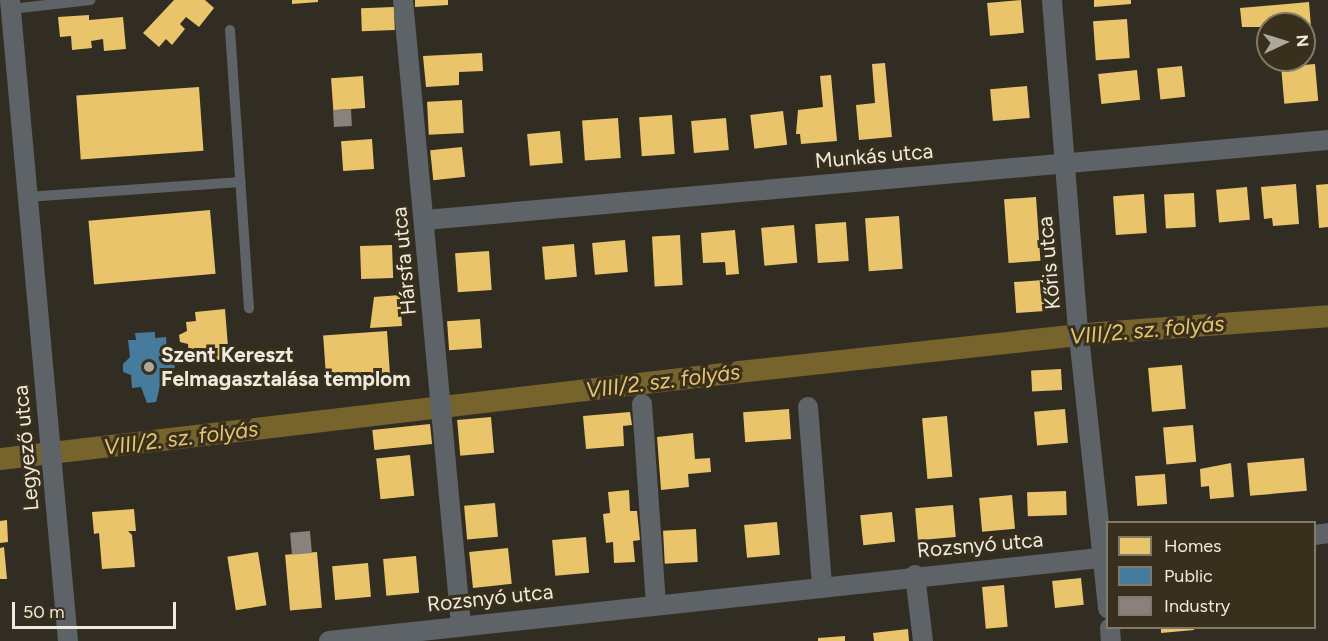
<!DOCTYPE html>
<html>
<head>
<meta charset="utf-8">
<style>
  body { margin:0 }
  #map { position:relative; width:1328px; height:641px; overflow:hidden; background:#322d22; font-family:Figtree,sans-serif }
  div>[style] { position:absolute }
  .homes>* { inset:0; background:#e9c46a; transform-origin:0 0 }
  .public>* { inset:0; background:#457b9d }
  .industry>* { inset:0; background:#8a817c; transform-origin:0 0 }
  .canal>* { height:22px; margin:-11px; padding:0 11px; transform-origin:11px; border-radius:11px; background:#77632c }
  .lane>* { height:10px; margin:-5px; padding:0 5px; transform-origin:5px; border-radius:5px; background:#5d6367 }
  .street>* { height:20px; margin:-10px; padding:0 10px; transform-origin:10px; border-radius:10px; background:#5d6367 }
  .dots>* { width:16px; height:16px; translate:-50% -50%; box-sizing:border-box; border:3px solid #38301c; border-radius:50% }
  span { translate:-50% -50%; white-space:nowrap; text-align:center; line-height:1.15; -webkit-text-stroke:6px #38301c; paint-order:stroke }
  .street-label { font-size:21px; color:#efeade }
  .poi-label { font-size:21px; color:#efeade; font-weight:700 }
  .left { translate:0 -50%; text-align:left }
  .water-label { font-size:22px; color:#e7c56f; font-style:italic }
  .legend { position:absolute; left:1106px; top:521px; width:210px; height:108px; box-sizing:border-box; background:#38301c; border:2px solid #817a6a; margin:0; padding:8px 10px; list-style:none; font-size:18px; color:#efeade }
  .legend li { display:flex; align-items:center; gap:12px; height:30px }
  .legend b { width:30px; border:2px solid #817a6a }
  .north { position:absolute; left:1256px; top:12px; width:60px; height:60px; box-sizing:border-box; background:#38301c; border:2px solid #817a6a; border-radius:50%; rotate:86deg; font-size:16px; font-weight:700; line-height:24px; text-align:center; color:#efeade }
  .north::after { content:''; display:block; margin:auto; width:21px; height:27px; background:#ada89c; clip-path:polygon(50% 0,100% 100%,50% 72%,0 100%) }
  .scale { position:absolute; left:12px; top:602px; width:164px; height:27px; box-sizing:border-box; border:3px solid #efeade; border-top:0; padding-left:8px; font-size:18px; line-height:21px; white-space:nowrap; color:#efeade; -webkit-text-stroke:4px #38301c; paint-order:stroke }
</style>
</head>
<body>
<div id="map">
  <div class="homes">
    <div style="clip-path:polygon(174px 0,205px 0,214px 8px,199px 27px,186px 17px,180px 24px,185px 29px,172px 45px,166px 39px,159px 47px,143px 33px)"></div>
    <div style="clip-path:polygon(292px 0,318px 0,318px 2px,292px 4px)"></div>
    <div style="clip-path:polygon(415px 0,448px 0,448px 5px,415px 7px)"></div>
    <div style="left:1021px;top:0;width:33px;height:34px;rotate:85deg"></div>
    <div style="clip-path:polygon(1094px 0,1131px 0,1131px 4px,1094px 7px)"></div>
    <div style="clip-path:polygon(1309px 2px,1311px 27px,1242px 27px,1240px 8px)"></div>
    <div style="left:394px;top:7px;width:23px;height:33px;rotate:88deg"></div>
    <div style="clip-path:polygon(89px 15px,89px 20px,123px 17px,126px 49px,104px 51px,103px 39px,91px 41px,92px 48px,72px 50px,71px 36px,60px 37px,58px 17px)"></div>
    <div style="left:1127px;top:19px;width:39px;height:34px;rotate:86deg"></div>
    <div style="clip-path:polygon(482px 53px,483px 71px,459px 72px,459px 85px,426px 87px,423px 56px)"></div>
    <div style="clip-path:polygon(885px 63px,892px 137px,859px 140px,856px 105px,875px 103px,872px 64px)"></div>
    <div style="left:1315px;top:64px;width:37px;height:34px;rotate:85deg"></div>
    <div style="left:1182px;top:66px;width:31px;height:25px;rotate:84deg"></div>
    <div style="left:1137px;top:70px;width:30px;height:39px;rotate:84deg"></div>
    <div style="clip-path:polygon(831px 75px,837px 141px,801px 144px,800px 134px,796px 134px,798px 110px,823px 107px,820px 76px)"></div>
    <div style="left:363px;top:76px;width:32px;height:32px;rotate:86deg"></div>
    <div style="left:1027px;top:86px;width:32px;height:37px;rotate:85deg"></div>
    <div style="left:199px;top:87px;width:64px;height:123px;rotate:86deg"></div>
    <div style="left:462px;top:100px;width:33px;height:35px;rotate:87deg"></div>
    <div style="left:783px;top:111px;width:34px;height:33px;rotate:83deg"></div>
    <div style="left:672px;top:115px;width:39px;height:33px;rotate:86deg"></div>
    <div style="left:618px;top:118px;width:40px;height:36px;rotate:86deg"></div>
    <div style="left:726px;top:118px;width:32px;height:35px;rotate:85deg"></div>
    <div style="left:560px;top:131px;width:32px;height:33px;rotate:85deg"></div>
    <div style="left:372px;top:139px;width:30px;height:31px;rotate:86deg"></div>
    <div style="left:462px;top:147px;width:30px;height:32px;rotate:84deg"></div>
    <div style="clip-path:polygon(1296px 184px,1299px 224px,1273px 226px,1272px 218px,1264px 219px,1261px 187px)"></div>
    <div style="clip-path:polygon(1328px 184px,1328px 227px,1319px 228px,1316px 185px)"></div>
    <div style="left:1247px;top:187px;width:33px;height:31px;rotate:85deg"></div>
    <div style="left:1194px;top:193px;width:34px;height:30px;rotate:87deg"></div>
    <div style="left:1144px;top:194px;width:39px;height:31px;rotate:86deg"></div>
    <div style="left:1036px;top:197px;width:64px;height:32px;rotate:86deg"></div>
    <div style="left:210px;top:210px;width:64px;height:122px;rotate:85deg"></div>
    <div style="left:899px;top:216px;width:53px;height:34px;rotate:86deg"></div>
    <div style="left:846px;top:222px;width:39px;height:31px;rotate:86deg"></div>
    <div style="left:794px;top:225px;width:38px;height:33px;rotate:85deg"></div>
    <div style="clip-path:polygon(735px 230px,739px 274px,726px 275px,725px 262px,703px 263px,701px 233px)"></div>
    <div style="left:680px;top:235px;width:50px;height:28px;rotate:87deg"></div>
    <div style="left:625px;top:240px;width:32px;height:33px;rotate:85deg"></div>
    <div style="left:574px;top:244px;width:33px;height:32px;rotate:85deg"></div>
    <div style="left:392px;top:245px;width:33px;height:32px;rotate:88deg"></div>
    <div style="left:489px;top:251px;width:39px;height:34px;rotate:86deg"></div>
    <div style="left:1043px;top:280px;width:31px;height:29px;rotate:86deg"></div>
    <div style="clip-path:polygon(400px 295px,402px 326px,370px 328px,374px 297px)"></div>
    <div style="clip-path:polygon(225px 309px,229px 359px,200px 362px,199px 353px,189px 354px,188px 344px,180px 342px,179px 335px,187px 331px,186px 322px,196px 321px,195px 312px)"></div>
    <div style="left:480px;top:319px;width:29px;height:33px;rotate:86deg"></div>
    <div style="left:387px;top:331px;width:43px;height:64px;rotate:86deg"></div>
    <div style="left:1182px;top:365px;width:44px;height:34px;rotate:85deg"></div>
    <div style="left:1061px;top:369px;width:21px;height:30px;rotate:87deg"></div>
    <div style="left:789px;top:409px;width:30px;height:46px;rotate:86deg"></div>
    <div style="left:1065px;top:409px;width:34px;height:31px;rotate:85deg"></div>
    <div style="clip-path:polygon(630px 412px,632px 425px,623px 426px,624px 446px,586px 449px,583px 416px)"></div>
    <div style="left:947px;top:416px;width:61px;height:25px;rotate:85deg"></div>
    <div style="left:491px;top:417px;width:36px;height:34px;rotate:85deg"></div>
    <div style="left:430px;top:424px;width:20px;height:58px;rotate:84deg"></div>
    <div style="left:1193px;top:425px;width:37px;height:30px;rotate:85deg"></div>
    <div style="clip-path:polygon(693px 433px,695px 459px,710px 458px,711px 472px,688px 474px,689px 487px,661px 490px,657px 437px)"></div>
    <div style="left:410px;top:455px;width:41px;height:34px;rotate:84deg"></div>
    <div style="left:1304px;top:458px;width:33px;height:57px;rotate:85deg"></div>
    <div style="clip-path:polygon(1231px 463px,1234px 497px,1210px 499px,1209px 486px,1201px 487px,1200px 469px)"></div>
    <div style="left:1165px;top:474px;width:30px;height:30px;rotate:86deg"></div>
    <div style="clip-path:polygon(629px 490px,630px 511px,637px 511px,640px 540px,633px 541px,635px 562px,614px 563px,613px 542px,606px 543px,603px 514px,610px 513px,608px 492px)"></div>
    <div style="left:1066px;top:491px;width:24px;height:39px;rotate:88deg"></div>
    <div style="left:1012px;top:495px;width:34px;height:33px;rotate:85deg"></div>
    <div style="left:495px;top:503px;width:34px;height:31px;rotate:85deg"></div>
    <div style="left:953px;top:505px;width:32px;height:38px;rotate:85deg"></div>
    <div style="clip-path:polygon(134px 509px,136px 531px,128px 531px,132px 535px,135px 567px,102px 569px,99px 533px,94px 534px,92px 512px)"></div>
    <div style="left:892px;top:512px;width:30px;height:32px;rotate:84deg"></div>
    <div style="clip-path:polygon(7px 520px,8px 542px,0 543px,0 521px)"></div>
    <div style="left:777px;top:522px;width:33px;height:33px;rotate:85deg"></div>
    <div style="left:696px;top:529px;width:33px;height:33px;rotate:87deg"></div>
    <div style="left:586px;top:537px;width:36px;height:34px;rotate:85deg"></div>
    <div style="clip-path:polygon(4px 547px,7px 579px,0 579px,0 548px)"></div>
    <div style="left:508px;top:548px;width:36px;height:39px;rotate:84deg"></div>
    <div style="left:258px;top:552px;width:54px;height:31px;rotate:81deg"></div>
    <div style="left:317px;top:552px;width:56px;height:32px;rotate:85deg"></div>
    <div style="left:416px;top:556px;width:37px;height:33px;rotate:85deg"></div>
    <div style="left:368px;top:563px;width:34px;height:36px;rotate:85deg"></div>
    <div style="left:1081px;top:578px;width:27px;height:29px;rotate:84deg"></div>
    <div style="left:1004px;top:585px;width:42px;height:22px;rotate:85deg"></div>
    <div style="clip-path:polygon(1161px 628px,1194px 628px,1194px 630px,1161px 633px)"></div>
    <div style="clip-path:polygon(908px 629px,909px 641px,874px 641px,873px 633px)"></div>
    <div style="clip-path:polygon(845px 636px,845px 641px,818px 641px,818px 638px)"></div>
  </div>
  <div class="public">
    <div style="clip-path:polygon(155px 332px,155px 338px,166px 337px,167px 355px,174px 359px,175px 370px,169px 375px,169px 385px,160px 386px,156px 402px,147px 403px,141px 387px,132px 388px,131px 375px,123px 372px,123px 364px,130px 357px,128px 340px,136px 340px,135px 333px)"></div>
  </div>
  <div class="industry">
    <div style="left:351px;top:109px;width:17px;height:18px;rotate:87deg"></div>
    <div style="left:310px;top:531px;width:22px;height:20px;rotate:85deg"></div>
  </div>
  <div class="canal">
    <div style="left:0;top:459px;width:744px;rotate:-6.71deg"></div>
    <div style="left:739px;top:372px;width:362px;rotate:-6.2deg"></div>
    <div style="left:1099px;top:333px;width:230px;rotate:-4.2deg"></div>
  </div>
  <div class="lane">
    <div style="left:11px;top:9px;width:80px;rotate:-6.5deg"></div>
    <div style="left:230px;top:30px;width:279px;rotate:86.1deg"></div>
    <div style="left:27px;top:197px;width:214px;rotate:-4deg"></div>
  </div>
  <div class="street">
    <div style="left:10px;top:0;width:644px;rotate:84.83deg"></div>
    <div style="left:403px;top:0;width:628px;rotate:84.7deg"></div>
    <div style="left:1052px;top:0;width:328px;rotate:85.5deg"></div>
    <div style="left:1078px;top:327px;width:283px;rotate:83.9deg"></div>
    <div style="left:425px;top:220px;width:907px;rotate:-5.06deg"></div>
    <div style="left:642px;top:404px;width:199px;rotate:86deg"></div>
    <div style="left:808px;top:407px;width:179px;rotate:85.5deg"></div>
    <div style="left:1314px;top:535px;width:14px;rotate:-8deg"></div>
    <div style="left:915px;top:575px;width:66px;rotate:83.1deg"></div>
    <div style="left:1110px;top:628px;width:13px;rotate:86deg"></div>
    <div style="left:329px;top:641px;width:784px;rotate:-6.15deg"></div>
  </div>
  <div class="dots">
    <div style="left:149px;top:367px;background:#ada89c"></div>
  </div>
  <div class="street-label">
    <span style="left:874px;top:156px;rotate:-5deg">Munkás utca</span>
    <span style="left:404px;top:261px;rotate:-95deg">Hársfa utca</span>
    <span style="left:1049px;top:263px;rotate:-95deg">Kőris utca</span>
    <span style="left:26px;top:448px;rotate:-95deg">Legyező utca</span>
    <span style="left:980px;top:545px;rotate:-5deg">Rozsnyó utca</span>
    <span style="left:490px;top:598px;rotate:-6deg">Rozsnyó utca</span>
  </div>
  <div class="poi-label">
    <span class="left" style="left:161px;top:367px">Szent Kereszt<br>Felmagasztalása templom</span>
  </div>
  <div class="water-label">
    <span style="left:1147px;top:330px;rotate:-5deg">VIII/2. sz. folyás</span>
    <span style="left:663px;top:381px;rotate:-7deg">VIII/2. sz. folyás</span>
    <span style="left:181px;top:438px;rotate:-7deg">VIII/2. sz. folyás</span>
  </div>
  <ul class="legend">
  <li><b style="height:16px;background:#e9c46a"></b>Homes</li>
  <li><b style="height:16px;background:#457b9d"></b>Public</li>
  <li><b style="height:16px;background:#8a817c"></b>Industry</li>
  </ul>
  <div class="north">N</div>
  <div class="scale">50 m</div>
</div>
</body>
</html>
